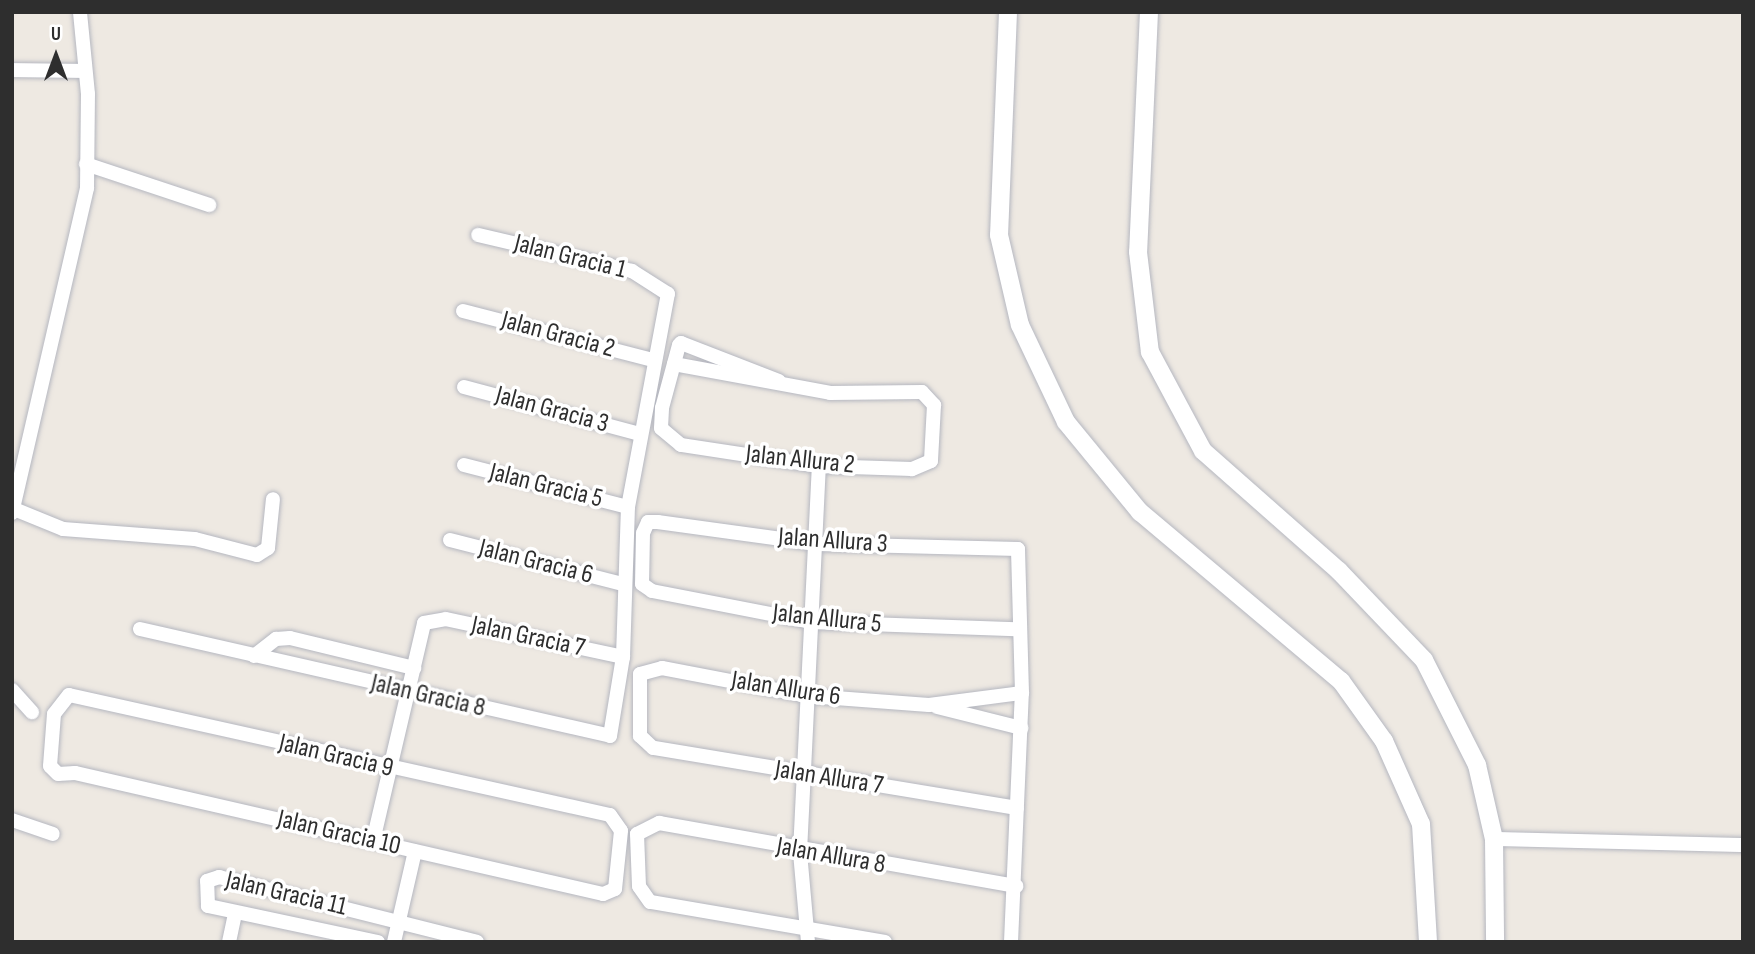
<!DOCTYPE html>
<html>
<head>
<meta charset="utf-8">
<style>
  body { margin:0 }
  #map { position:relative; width:1755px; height:954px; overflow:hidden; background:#eee9e2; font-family:"Sofia Sans Condensed",sans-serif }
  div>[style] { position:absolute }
  .roads { filter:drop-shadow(0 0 2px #b5b7c0) drop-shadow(0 0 2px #b5b7c0) }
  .minor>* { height:14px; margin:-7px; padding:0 7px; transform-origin:7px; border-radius:7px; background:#fff }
  .tertiary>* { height:18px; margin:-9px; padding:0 9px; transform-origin:9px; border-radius:9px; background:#fff }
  span { translate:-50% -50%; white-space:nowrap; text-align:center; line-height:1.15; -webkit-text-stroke:7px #fff; paint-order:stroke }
  .street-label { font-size:26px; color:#2e2e2e }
  .frame { position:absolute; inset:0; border:14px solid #2e2e2e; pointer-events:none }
  .north { position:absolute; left:21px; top:21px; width:70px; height:70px; -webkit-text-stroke:5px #fff; paint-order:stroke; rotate:0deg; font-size:19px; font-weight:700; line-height:28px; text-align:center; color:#2e2e2e }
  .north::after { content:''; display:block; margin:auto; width:24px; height:32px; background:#2e2e2e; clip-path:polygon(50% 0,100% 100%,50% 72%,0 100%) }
</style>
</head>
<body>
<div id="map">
  <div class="roads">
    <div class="minor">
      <div style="left:12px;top:70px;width:70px;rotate:0.8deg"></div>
      <div style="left:86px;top:164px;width:130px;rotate:18.4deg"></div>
      <div style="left:463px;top:311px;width:196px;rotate:14.5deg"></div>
      <div style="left:674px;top:364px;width:159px;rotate:10.5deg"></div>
      <div style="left:830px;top:393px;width:92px;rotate:-0.6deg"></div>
      <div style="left:922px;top:392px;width:18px;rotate:47deg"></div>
      <div style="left:934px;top:405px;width:56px;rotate:93.1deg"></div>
      <div style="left:931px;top:461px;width:21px;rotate:157deg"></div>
      <div style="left:912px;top:469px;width:93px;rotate:-178.2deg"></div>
      <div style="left:819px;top:466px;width:140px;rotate:-171.3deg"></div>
      <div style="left:681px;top:445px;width:26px;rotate:-140deg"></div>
      <div style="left:661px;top:428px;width:20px;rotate:-87deg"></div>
      <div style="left:662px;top:408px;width:65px;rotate:-74.9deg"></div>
      <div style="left:679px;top:345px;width:3px;rotate:-45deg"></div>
      <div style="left:681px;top:343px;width:105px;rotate:21.2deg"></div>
      <div style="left:464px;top:387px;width:181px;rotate:15deg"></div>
      <div style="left:464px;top:465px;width:169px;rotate:14.4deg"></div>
      <div style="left:14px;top:509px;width:53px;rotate:22.2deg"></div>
      <div style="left:63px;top:529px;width:132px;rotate:4.3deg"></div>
      <div style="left:195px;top:539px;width:64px;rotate:14.5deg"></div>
      <div style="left:257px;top:555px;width:13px;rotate:-32deg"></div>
      <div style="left:268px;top:548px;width:49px;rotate:-84.2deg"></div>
      <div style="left:12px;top:513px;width:334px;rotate:-77deg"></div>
      <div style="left:87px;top:188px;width:94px;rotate:-89.4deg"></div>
      <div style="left:88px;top:94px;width:82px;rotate:-95.6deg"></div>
      <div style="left:450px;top:540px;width:178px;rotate:14.3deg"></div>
      <div style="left:140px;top:629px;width:482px;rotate:12.8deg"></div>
      <div style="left:610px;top:736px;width:80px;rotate:-80.7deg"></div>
      <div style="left:623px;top:657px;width:150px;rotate:-88.1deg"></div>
      <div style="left:628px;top:507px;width:217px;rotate:-79.4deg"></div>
      <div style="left:668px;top:294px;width:43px;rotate:-147.4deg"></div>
      <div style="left:632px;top:271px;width:158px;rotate:-166.8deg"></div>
      <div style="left:254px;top:656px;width:28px;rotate:-38deg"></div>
      <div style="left:276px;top:639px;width:14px;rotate:-4deg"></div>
      <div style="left:290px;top:638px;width:128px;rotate:13.6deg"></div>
      <div style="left:12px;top:690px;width:30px;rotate:48deg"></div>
      <div style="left:69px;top:695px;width:554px;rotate:12.51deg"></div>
      <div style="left:610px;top:815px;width:19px;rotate:55deg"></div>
      <div style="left:621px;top:831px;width:58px;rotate:95.9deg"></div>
      <div style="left:615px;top:889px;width:13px;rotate:157deg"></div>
      <div style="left:603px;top:894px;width:542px;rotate:-167.09deg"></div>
      <div style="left:75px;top:773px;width:17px;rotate:177deg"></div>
      <div style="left:58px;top:774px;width:11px;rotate:-135deg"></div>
      <div style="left:50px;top:766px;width:52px;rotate:-85.6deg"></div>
      <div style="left:54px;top:714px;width:24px;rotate:-52deg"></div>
      <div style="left:937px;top:707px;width:87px;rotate:14deg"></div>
      <div style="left:1017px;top:808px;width:369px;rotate:-170.6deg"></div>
      <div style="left:653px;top:748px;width:18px;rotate:-137deg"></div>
      <div style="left:640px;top:736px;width:62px;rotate:-90deg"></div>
      <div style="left:640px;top:674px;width:23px;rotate:-15deg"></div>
      <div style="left:662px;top:668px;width:150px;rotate:10.8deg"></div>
      <div style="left:809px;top:696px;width:120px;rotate:4.3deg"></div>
      <div style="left:929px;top:705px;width:94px;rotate:-7.4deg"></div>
      <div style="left:12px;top:820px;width:43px;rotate:18.9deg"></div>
      <div style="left:1494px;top:839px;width:249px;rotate:1.4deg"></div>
      <div style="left:373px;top:841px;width:224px;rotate:-76.8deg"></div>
      <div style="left:424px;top:623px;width:22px;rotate:-10deg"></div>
      <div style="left:446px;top:619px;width:181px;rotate:12.1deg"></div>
      <div style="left:229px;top:942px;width:30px;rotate:-78deg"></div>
      <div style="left:378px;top:942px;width:174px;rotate:-168deg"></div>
      <div style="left:208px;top:906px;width:25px;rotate:-92deg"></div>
      <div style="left:207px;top:881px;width:13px;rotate:-18deg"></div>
      <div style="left:219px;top:877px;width:266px;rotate:14.1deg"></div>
      <div style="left:394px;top:942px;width:93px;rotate:-77deg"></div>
      <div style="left:808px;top:942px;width:90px;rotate:-95.1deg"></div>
      <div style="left:800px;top:852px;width:386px;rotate:-87.2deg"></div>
      <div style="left:885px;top:942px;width:238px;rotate:-170.3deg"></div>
      <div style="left:650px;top:902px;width:19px;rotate:-125deg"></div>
      <div style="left:639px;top:886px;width:52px;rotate:-92.2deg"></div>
      <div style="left:637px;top:834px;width:25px;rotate:-27deg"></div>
      <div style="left:659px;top:823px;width:363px;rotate:10deg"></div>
      <div style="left:1011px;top:942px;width:249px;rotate:-87.5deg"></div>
      <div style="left:1022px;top:693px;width:144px;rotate:-91.6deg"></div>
      <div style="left:1018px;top:549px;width:200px;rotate:-178.6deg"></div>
      <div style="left:818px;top:544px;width:162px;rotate:-172.2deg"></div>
      <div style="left:658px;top:522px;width:10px;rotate:180deg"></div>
      <div style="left:648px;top:522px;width:12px;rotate:114deg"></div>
      <div style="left:643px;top:533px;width:51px;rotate:91.1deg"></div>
      <div style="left:642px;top:584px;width:12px;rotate:35deg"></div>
      <div style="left:652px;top:591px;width:162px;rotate:11deg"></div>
      <div style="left:811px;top:622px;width:205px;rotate:2deg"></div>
    </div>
    <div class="tertiary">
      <div style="left:1008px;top:12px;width:223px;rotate:92.3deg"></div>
      <div style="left:999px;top:235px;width:92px;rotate:76.9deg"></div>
      <div style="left:1020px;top:325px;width:107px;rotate:64.6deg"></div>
      <div style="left:1066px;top:422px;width:117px;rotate:50.6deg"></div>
      <div style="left:1140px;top:512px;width:263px;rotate:40.1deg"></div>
      <div style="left:1341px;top:681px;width:74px;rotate:54.4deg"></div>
      <div style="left:1384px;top:741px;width:91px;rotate:66deg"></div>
      <div style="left:1421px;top:824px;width:118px;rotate:86.6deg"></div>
      <div style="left:1149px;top:12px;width:240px;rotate:92.6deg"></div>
      <div style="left:1138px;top:252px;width:101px;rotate:83.2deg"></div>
      <div style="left:1150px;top:352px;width:112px;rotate:61.8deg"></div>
      <div style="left:1203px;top:451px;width:181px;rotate:41.4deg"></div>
      <div style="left:1339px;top:571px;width:123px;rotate:46.3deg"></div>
      <div style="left:1424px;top:660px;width:118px;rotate:63.2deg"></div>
      <div style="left:1477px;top:765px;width:76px;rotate:77.1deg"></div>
      <div style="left:1494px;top:839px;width:103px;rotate:89.4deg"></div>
    </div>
  </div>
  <div class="street-label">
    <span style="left:570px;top:257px;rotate:14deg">Jalan Gracia 1</span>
    <span style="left:558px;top:335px;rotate:15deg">Jalan Gracia 2</span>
    <span style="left:552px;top:410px;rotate:15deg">Jalan Gracia 3</span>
    <span style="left:800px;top:460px;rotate:6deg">Jalan Allura 2</span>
    <span style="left:546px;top:486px;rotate:14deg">Jalan Gracia 5</span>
    <span style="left:833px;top:541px;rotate:4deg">Jalan Allura 3</span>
    <span style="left:536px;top:562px;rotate:14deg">Jalan Gracia 6</span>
    <span style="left:827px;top:619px;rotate:6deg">Jalan Allura 5</span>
    <span style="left:528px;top:637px;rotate:12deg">Jalan Gracia 7</span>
    <span style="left:786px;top:689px;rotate:9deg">Jalan Allura 6</span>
    <span style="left:428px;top:696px;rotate:13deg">Jalan Gracia 8</span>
    <span style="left:336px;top:756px;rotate:13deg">Jalan Gracia 9</span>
    <span style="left:829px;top:778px;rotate:9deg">Jalan Allura 7</span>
    <span style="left:339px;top:833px;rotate:13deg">Jalan Gracia 10</span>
    <span style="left:831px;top:856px;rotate:10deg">Jalan Allura 8</span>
    <span style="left:286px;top:894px;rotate:13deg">Jalan Gracia 11</span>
  </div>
  <div class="frame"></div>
  <div class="north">U</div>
</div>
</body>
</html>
